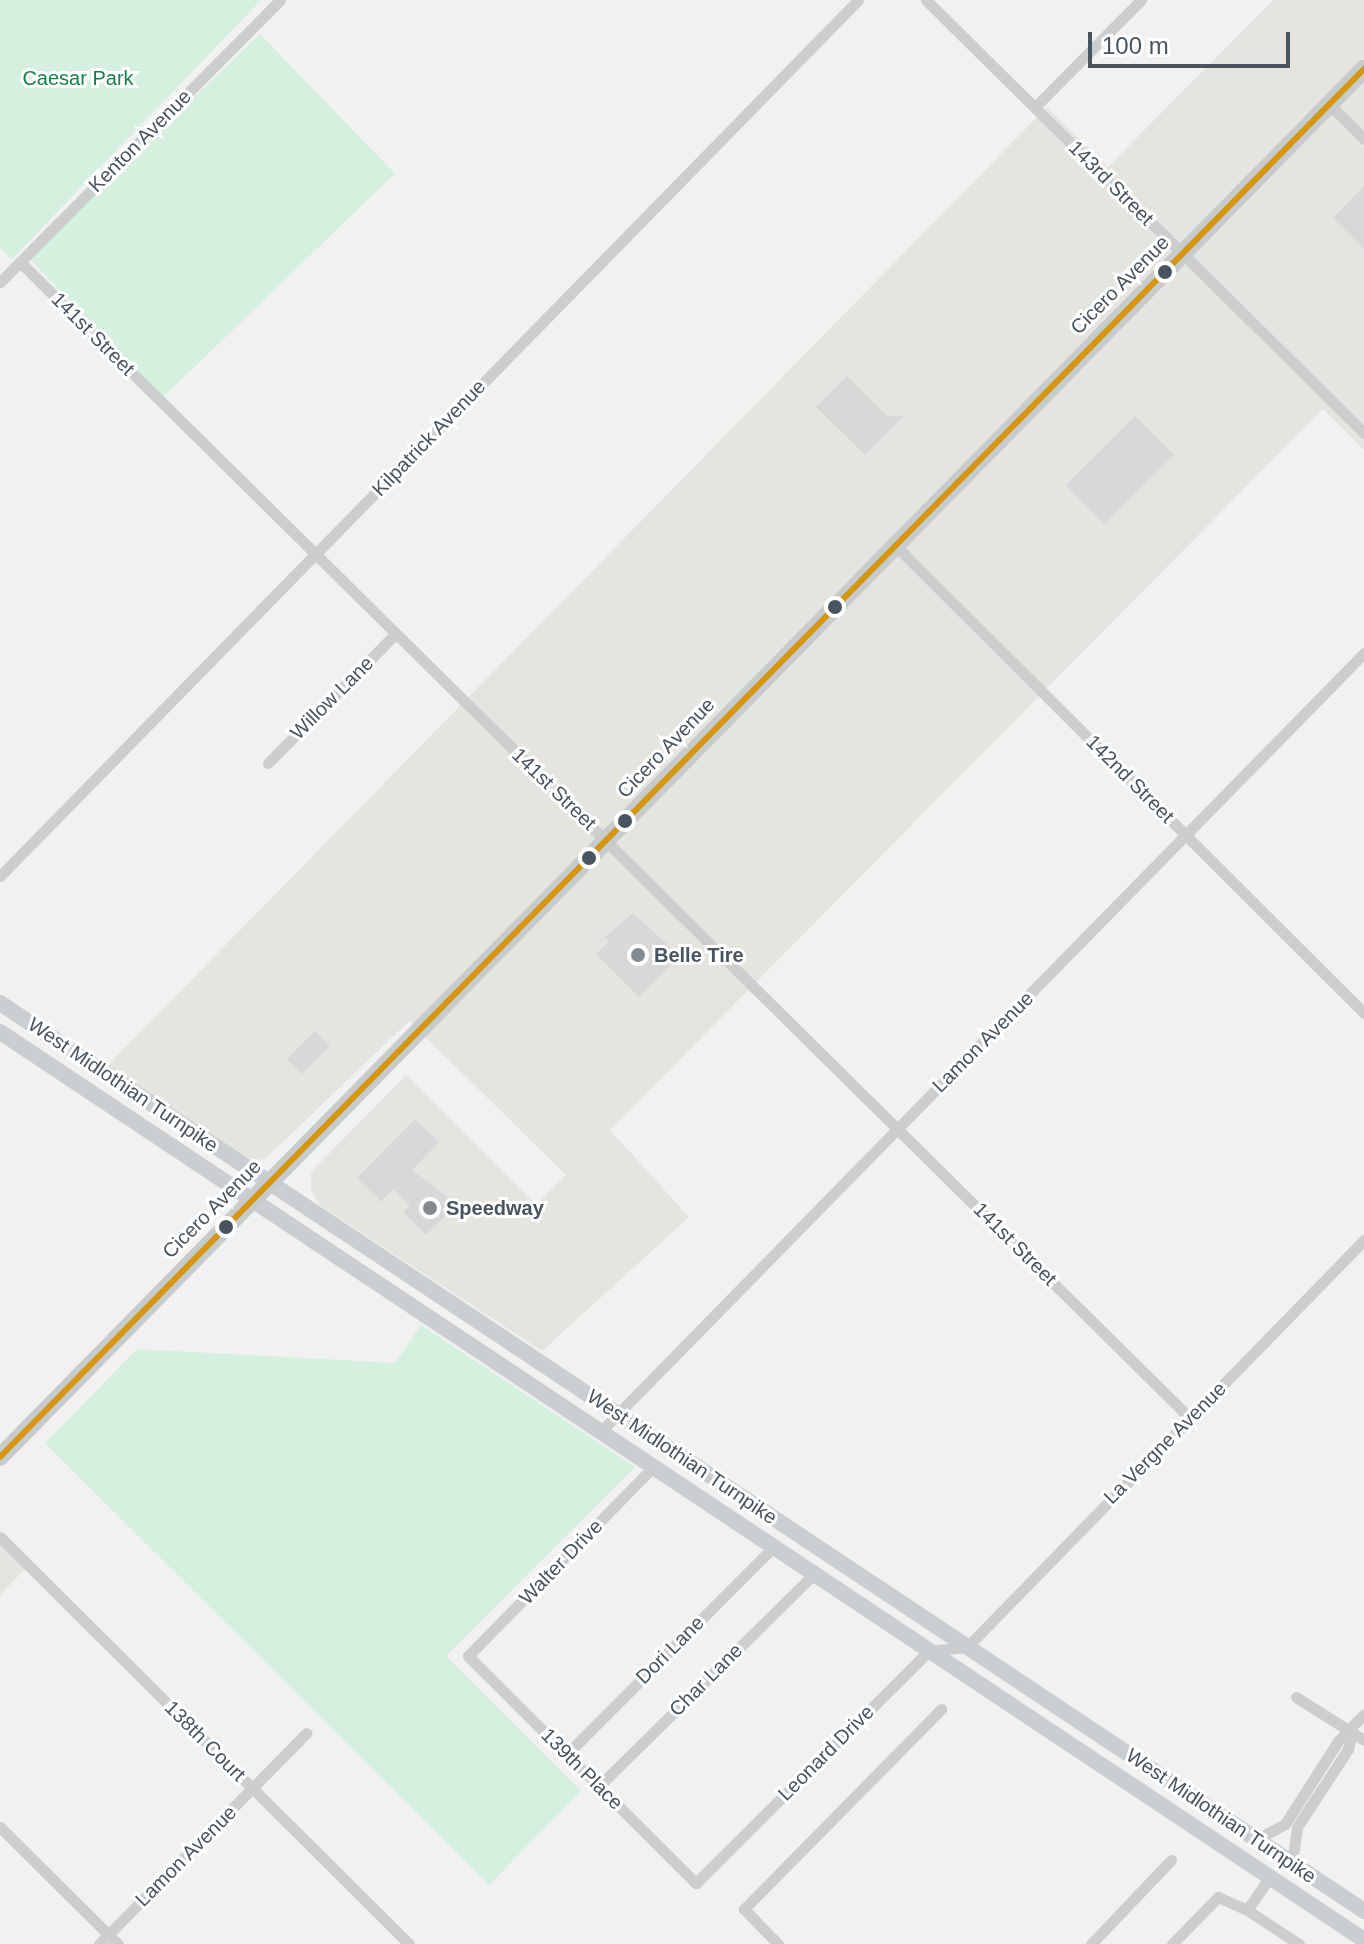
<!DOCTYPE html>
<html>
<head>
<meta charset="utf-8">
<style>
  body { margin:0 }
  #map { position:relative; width:1364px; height:1944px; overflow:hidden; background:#f1f1f1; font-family:Helvetica,sans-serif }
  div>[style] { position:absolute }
  .commercial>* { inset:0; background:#e6e4df }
  .green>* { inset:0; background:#d5f0df; transform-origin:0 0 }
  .building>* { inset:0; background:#d7d8d9; transform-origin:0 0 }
  .minor>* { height:11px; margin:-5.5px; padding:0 5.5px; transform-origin:5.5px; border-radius:5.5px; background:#cbcdcf }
  .secondary>* { height:16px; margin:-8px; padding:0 8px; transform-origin:8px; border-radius:8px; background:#cbced1 }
  .primary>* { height:18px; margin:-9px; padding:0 9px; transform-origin:9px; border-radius:9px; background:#c6cbce }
  .bus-1>* { height:6px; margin:-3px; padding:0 3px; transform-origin:3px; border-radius:3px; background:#d49613 }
  .dots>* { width:22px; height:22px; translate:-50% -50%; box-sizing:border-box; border:4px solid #fff; border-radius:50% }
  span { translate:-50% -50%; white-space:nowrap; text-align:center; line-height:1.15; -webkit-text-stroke:6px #fff; paint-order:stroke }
  .park-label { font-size:20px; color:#168149 }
  .street-label { font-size:20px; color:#48545e }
  .poi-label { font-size:20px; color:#48545e; font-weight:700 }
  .left { translate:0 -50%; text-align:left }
  .scale { position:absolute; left:1088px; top:32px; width:202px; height:36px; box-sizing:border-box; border:4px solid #48545e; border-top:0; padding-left:10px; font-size:24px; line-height:28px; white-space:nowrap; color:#48545e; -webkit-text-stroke:6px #fff; paint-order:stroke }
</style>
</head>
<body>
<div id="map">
  <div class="commercial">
    <div style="clip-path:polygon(1273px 0,1364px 0,1364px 450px,1323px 409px,610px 1130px,689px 1217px,542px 1351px,319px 1205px,311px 1189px,311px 1172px,406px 1075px,536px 1205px,566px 1175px,409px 1021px,264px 1160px,247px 1158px,107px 1066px,1047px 107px,1108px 167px)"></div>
    <div style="clip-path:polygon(0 1544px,25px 1569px,0 1595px)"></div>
  </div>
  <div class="green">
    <div style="clip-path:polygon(0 0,261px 0,12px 259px,0 248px)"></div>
    <div style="left:260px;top:34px;width:194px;height:322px;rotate:46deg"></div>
    <div style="clip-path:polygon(421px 1325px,635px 1467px,446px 1656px,581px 1791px,489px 1885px,45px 1443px,137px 1349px,395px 1363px)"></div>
  </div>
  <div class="building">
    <div style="clip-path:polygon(1364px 186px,1364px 249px,1333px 218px)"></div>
    <div style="clip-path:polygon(847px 376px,887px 416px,904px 416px,865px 455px,816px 407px)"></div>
    <div style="left:1135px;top:416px;width:55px;height:98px;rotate:45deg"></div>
    <div style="clip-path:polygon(633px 913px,680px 956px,639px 997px,596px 954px,609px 941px,605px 937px)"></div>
    <div style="left:315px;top:1031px;width:21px;height:40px;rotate:45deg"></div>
    <div style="clip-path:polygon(415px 1119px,439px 1142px,412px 1170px,457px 1204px,426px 1235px,403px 1212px,410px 1206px,393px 1189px,381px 1202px,357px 1178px)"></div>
  </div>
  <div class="minor">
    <div style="left:926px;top:0;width:616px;rotate:44.67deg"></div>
    <div style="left:1329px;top:104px;width:49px;rotate:45deg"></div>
    <div style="left:1035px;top:107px;width:151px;rotate:-45.3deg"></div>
    <div style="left:20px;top:262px;width:1645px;rotate:44.66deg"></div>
    <div style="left:0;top:282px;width:397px;rotate:-45.2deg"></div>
    <div style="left:895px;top:545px;width:663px;rotate:44.94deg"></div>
    <div style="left:268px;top:763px;width:182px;rotate:-45.4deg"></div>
    <div style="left:0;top:876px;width:1226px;rotate:-45.59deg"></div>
    <div style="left:601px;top:1431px;width:1090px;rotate:-45.56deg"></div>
    <div style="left:653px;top:1467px;width:264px;rotate:134.4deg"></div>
    <div style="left:468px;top:1656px;width:322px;rotate:44.9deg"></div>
    <div style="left:696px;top:1883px;width:329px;rotate:-44.9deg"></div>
    <div style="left:929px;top:1651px;width:38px;rotate:-6deg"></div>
    <div style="left:967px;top:1647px;width:569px;rotate:-45.71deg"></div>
    <div style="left:0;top:1537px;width:577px;rotate:44.86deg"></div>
    <div style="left:1296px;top:1697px;width:80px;rotate:32.3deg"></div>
    <div style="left:567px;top:1754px;width:292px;rotate:-45.1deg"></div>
    <div style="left:599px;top:1786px;width:302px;rotate:-44.6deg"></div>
    <div style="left:0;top:1827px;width:166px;rotate:44.8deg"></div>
    <div style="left:1257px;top:1839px;width:32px;rotate:-28deg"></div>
    <div style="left:1285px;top:1824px;width:98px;rotate:-57.4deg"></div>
    <div style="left:1338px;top:1741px;width:37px;rotate:-46deg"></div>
    <div style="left:1292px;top:1863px;width:36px;rotate:-82deg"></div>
    <div style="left:1297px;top:1827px;width:93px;rotate:-56.8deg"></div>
    <div style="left:1348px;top:1749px;width:17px;rotate:-77deg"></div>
    <div style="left:1247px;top:1910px;width:62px;rotate:33.2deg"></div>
    <div style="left:99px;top:1944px;width:296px;rotate:-45.5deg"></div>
    <div style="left:778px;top:1944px;width:49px;rotate:-134.2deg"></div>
    <div style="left:744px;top:1909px;width:281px;rotate:-45.4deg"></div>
    <div style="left:1091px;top:1944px;width:116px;rotate:-46.4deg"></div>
    <div style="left:1172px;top:1944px;width:66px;rotate:-45.6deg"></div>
    <div style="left:1218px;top:1897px;width:32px;rotate:24deg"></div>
    <div style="left:1247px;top:1910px;width:40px;rotate:-55.1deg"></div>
  </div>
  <div class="secondary">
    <div style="left:0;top:1003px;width:1639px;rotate:33.65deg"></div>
    <div style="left:0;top:1032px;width:1639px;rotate:33.65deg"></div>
  </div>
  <div class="primary">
    <div style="left:0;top:1457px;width:1946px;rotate:-45.5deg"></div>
  </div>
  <div class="bus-1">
    <div style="left:0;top:1457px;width:1946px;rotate:-45.5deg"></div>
  </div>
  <div class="dots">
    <div style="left:1165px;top:272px;background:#48545e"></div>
    <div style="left:835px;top:607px;background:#48545e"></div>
    <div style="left:625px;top:821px;background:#48545e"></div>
    <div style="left:589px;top:858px;background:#48545e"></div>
    <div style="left:638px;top:955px;background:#838b91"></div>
    <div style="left:430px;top:1208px;background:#838b91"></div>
    <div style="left:226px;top:1227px;background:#48545e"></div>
  </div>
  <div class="park-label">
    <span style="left:78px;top:78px">Caesar Park</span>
  </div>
  <div class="street-label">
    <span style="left:140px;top:141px;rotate:-45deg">Kenton Avenue</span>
    <span style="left:1111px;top:183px;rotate:45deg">143rd Street</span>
    <span style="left:1120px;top:285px;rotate:-45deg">Cicero Avenue</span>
    <span style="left:93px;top:334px;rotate:45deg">141st Street</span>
    <span style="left:429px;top:438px;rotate:-46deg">Kilpatrick Avenue</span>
    <span style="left:332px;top:698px;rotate:-45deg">Willow Lane</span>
    <span style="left:666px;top:748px;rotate:-46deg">Cicero Avenue</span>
    <span style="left:1130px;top:779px;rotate:45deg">142nd Street</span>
    <span style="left:554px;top:789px;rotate:44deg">141st Street</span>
    <span style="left:983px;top:1042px;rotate:-45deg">Lamon Avenue</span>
    <span style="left:123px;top:1085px;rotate:34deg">West Midlothian Turnpike</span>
    <span style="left:212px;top:1209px;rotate:-45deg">Cicero Avenue</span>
    <span style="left:1015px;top:1244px;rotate:45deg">141st Street</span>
    <span style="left:1165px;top:1443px;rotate:-45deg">La Vergne Avenue</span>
    <span style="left:682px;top:1457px;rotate:34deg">West Midlothian Turnpike</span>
    <span style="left:561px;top:1562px;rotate:-46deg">Walter Drive</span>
    <span style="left:670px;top:1650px;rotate:-45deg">Dori Lane</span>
    <span style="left:706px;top:1680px;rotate:-45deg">Char Lane</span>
    <span style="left:205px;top:1741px;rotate:45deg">138th Court</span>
    <span style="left:826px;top:1753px;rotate:-45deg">Leonard Drive</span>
    <span style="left:582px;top:1769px;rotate:45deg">139th Place</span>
    <span style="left:1221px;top:1816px;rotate:34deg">West Midlothian Turnpike</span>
    <span style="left:186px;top:1856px;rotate:-45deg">Lamon Avenue</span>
  </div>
  <div class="poi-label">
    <span class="left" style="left:654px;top:955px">Belle Tire</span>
    <span class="left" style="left:446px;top:1208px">Speedway</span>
  </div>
  <div class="scale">100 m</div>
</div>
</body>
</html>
